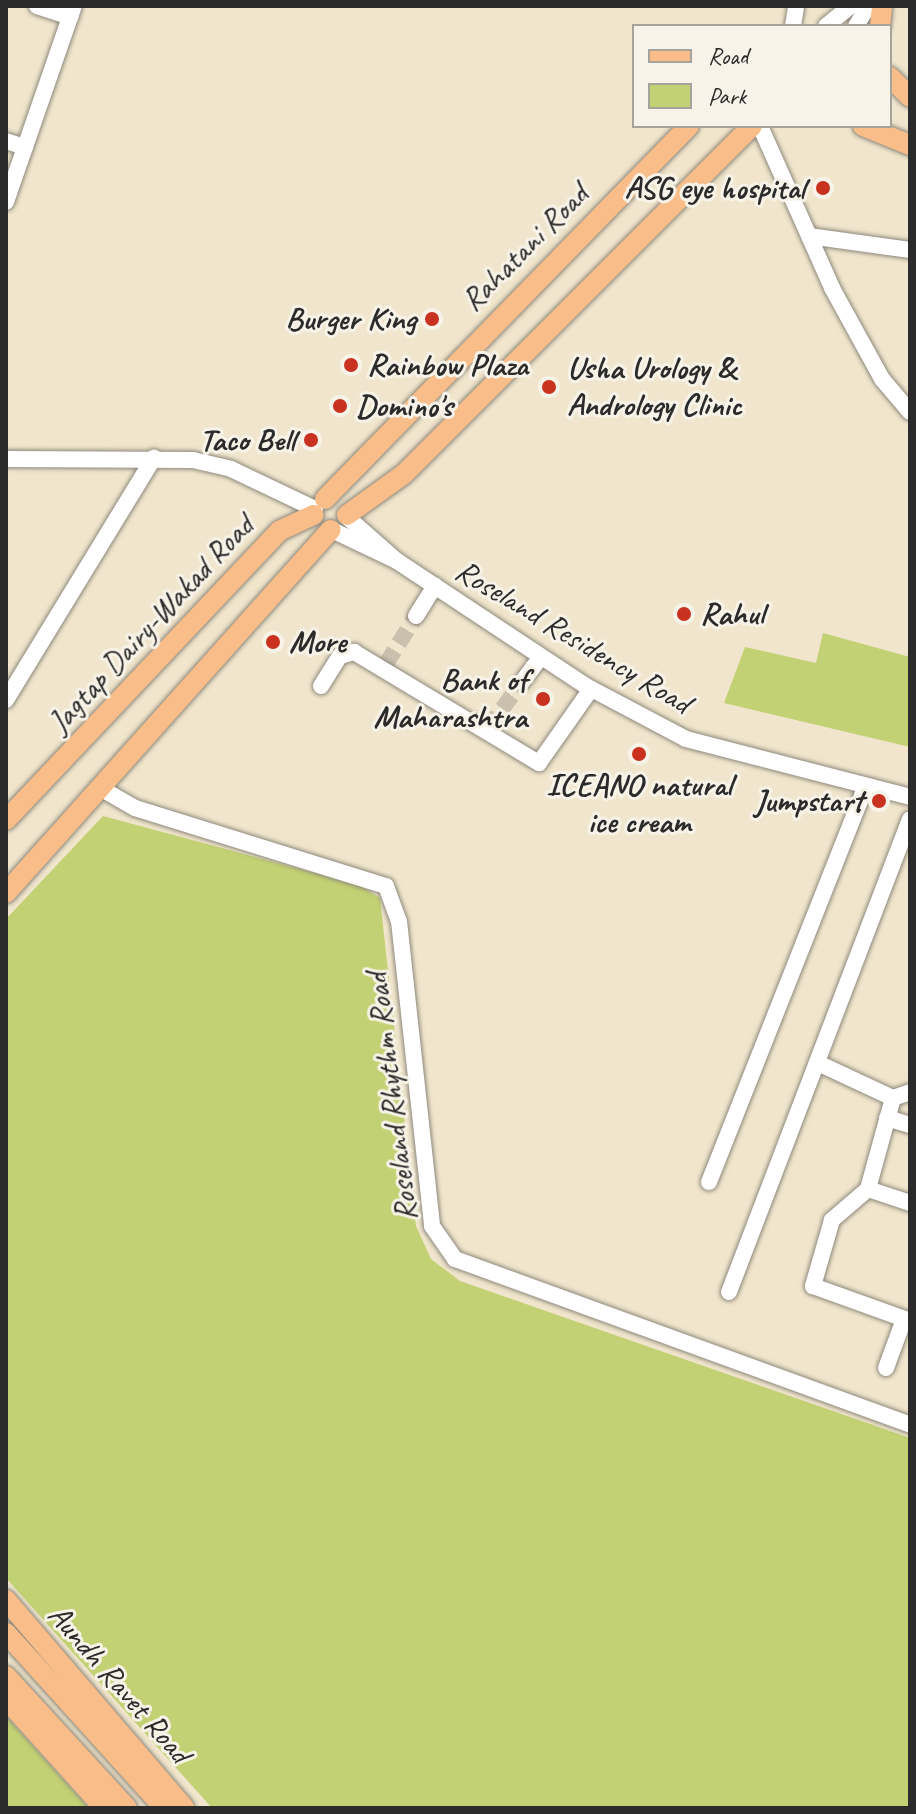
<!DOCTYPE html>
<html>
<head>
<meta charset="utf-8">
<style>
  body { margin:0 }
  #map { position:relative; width:916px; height:1814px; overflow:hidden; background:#f1e6cd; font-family:Caveat,sans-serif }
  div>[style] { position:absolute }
  .green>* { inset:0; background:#c2d173 }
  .minor-tunnel>* { height:16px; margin-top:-8px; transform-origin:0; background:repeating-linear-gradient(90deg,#c9c1ad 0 16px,transparent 0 24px) }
  .roads { filter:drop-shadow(0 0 2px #8e887c) drop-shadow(0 0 2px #8e887c) }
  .minor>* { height:16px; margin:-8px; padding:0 8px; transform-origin:8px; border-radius:8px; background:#fff }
  .major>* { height:20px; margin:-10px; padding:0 10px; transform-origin:10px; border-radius:10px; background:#f8bd88 }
  .dots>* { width:22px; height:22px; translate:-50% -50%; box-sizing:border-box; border:4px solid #f7f3e8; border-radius:50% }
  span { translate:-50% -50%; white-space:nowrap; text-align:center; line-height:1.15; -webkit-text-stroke:6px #f7f3e8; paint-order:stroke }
  .poi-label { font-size:32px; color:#2b2b2b; font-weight:700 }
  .right { translate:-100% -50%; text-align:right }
  .left { translate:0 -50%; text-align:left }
  .street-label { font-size:32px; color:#2b2b2b }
  .frame { position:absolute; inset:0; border:8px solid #2b2b2b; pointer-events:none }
  .legend { position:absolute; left:632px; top:24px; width:260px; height:104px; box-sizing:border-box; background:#f7f3e8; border:2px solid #a5a39c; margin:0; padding:10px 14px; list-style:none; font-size:24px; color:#2b2b2b }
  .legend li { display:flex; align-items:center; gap:16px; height:40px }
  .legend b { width:40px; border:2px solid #a5a39c }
</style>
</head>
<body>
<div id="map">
  <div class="green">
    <div style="clip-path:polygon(823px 633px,910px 657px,910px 747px,724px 703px,745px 647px,816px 663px)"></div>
    <div style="clip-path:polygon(103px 816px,359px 885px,380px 898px,416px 1226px,431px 1259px,460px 1281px,910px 1438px,910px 1808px,212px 1808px,6px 1578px,6px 919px)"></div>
    <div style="clip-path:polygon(6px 1716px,89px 1808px,6px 1808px)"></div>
  </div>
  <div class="minor-tunnel">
    <div style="left:386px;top:664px;width:57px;rotate:-58deg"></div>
    <div style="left:488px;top:728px;width:57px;rotate:-53.5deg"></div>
  </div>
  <div class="roads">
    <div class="minor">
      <div style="left:37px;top:6px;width:35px;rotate:18deg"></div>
      <div style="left:793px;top:26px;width:20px;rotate:-81deg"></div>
      <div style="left:826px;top:26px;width:32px;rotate:-39deg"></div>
      <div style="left:856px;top:26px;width:23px;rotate:-59deg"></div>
      <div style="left:760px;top:126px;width:177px;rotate:66deg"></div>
      <div style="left:832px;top:288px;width:104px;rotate:61.2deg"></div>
      <div style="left:882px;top:379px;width:43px;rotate:49.7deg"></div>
      <div style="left:6px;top:141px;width:20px;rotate:18deg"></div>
      <div style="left:6px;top:202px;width:207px;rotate:-70.9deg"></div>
      <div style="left:809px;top:236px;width:102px;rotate:7.9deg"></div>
      <div style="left:6px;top:459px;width:187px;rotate:0.3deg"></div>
      <div style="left:193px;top:460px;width:39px;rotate:13deg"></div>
      <div style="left:231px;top:469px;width:93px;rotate:25.5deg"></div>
      <div style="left:347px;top:517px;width:65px;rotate:41.3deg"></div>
      <div style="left:332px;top:530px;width:72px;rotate:25.5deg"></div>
      <div style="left:397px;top:561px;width:227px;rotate:33.5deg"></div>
      <div style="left:586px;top:686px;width:113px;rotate:27.9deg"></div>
      <div style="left:686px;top:739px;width:231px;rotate:14.5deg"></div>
      <div style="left:416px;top:616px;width:36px;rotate:-58deg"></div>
      <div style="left:522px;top:682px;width:31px;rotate:-53deg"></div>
      <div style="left:321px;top:686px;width:36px;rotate:-58deg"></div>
      <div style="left:340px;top:656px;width:15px;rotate:-16deg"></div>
      <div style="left:354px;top:652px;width:216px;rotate:31deg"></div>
      <div style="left:539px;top:763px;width:90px;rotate:-54.9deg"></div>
      <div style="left:6px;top:700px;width:284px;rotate:-58.6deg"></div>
      <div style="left:102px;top:789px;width:38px;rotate:30deg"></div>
      <div style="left:135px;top:808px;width:263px;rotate:17.3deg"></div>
      <div style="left:386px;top:886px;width:37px;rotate:70deg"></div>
      <div style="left:399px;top:921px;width:307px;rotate:83.8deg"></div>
      <div style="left:432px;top:1226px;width:40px;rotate:55.1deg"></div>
      <div style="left:455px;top:1259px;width:484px;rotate:20deg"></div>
      <div style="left:820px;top:1064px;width:81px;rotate:25deg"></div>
      <div style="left:893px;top:1098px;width:18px;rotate:-19deg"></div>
      <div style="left:893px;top:1098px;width:94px;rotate:105.4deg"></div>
      <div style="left:868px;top:1189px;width:48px;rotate:139.3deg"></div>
      <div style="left:832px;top:1220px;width:69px;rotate:106.1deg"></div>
      <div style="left:813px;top:1286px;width:103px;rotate:19.8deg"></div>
      <div style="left:887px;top:1118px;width:24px;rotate:17deg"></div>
      <div style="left:709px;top:1182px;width:426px;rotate:-68.4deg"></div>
      <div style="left:868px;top:1189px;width:44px;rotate:18.4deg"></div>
      <div style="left:729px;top:1292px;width:506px;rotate:-69.06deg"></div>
      <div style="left:886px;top:1368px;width:52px;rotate:-69.8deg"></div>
    </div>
    <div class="major">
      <div style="left:880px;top:26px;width:20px;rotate:-84deg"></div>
      <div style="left:890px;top:77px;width:28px;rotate:45deg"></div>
      <div style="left:863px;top:126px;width:51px;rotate:22deg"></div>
      <div style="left:325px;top:499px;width:521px;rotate:-45.7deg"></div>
      <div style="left:347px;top:515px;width:70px;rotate:-35.7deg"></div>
      <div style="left:404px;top:474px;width:492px;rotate:-45deg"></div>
      <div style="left:6px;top:820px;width:398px;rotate:-46.6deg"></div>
      <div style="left:279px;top:531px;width:38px;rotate:-25deg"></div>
      <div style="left:6px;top:893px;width:487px;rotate:-48.2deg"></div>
      <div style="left:6px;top:1600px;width:274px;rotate:49.4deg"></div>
      <div style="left:6px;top:1633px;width:236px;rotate:47.9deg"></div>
      <div style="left:6px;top:1676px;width:179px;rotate:47.5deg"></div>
      <div style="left:6px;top:1699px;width:147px;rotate:48deg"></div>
    </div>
  </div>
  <div class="dots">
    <div style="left:823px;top:188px;background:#c8321e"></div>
    <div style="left:432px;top:319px;background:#c8321e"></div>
    <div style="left:351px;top:365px;background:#c8321e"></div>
    <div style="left:549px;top:387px;background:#c8321e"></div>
    <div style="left:340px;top:406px;background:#c8321e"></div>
    <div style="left:311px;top:440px;background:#c8321e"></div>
    <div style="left:684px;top:614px;background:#c8321e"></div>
    <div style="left:273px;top:642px;background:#c8321e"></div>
    <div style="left:543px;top:699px;background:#c8321e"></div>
    <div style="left:639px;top:754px;background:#c8321e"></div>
    <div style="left:879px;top:801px;background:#c8321e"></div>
  </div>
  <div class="poi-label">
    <span class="right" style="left:805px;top:188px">ASG eye hospital</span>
    <span class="right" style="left:416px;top:319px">Burger King</span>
    <span class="left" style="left:367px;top:365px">Rainbow Plaza</span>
    <span class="left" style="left:567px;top:387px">Usha Urology &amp;<br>Andrology Clinic</span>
    <span class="left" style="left:356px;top:406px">Domino's</span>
    <span class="right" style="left:295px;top:440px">Taco Bell</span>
    <span class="left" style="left:700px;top:614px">Rahul</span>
    <span class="left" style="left:289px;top:642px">More</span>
    <span class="right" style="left:527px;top:699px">Bank of<br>Maharashtra</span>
    <span style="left:639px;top:804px">ICEANO natural<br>ice cream</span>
    <span class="right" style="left:863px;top:801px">Jumpstart</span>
  </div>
  <div class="street-label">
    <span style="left:525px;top:248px;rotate:-45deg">Rahatani Road</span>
    <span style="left:151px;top:624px;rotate:-47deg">Jagtap Dairy-Wakad Road</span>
    <span style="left:573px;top:637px;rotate:31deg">Roseland Residency Road</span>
    <span style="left:392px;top:1097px;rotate:-97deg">Roseland Rhythm Road</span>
    <span style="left:119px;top:1684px;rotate:49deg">Aundh Ravet Road</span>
  </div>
  <div class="frame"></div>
  <ul class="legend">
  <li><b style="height:10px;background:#f8bd88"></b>Road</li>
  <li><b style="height:22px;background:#c2d173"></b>Park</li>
  </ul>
</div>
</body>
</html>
